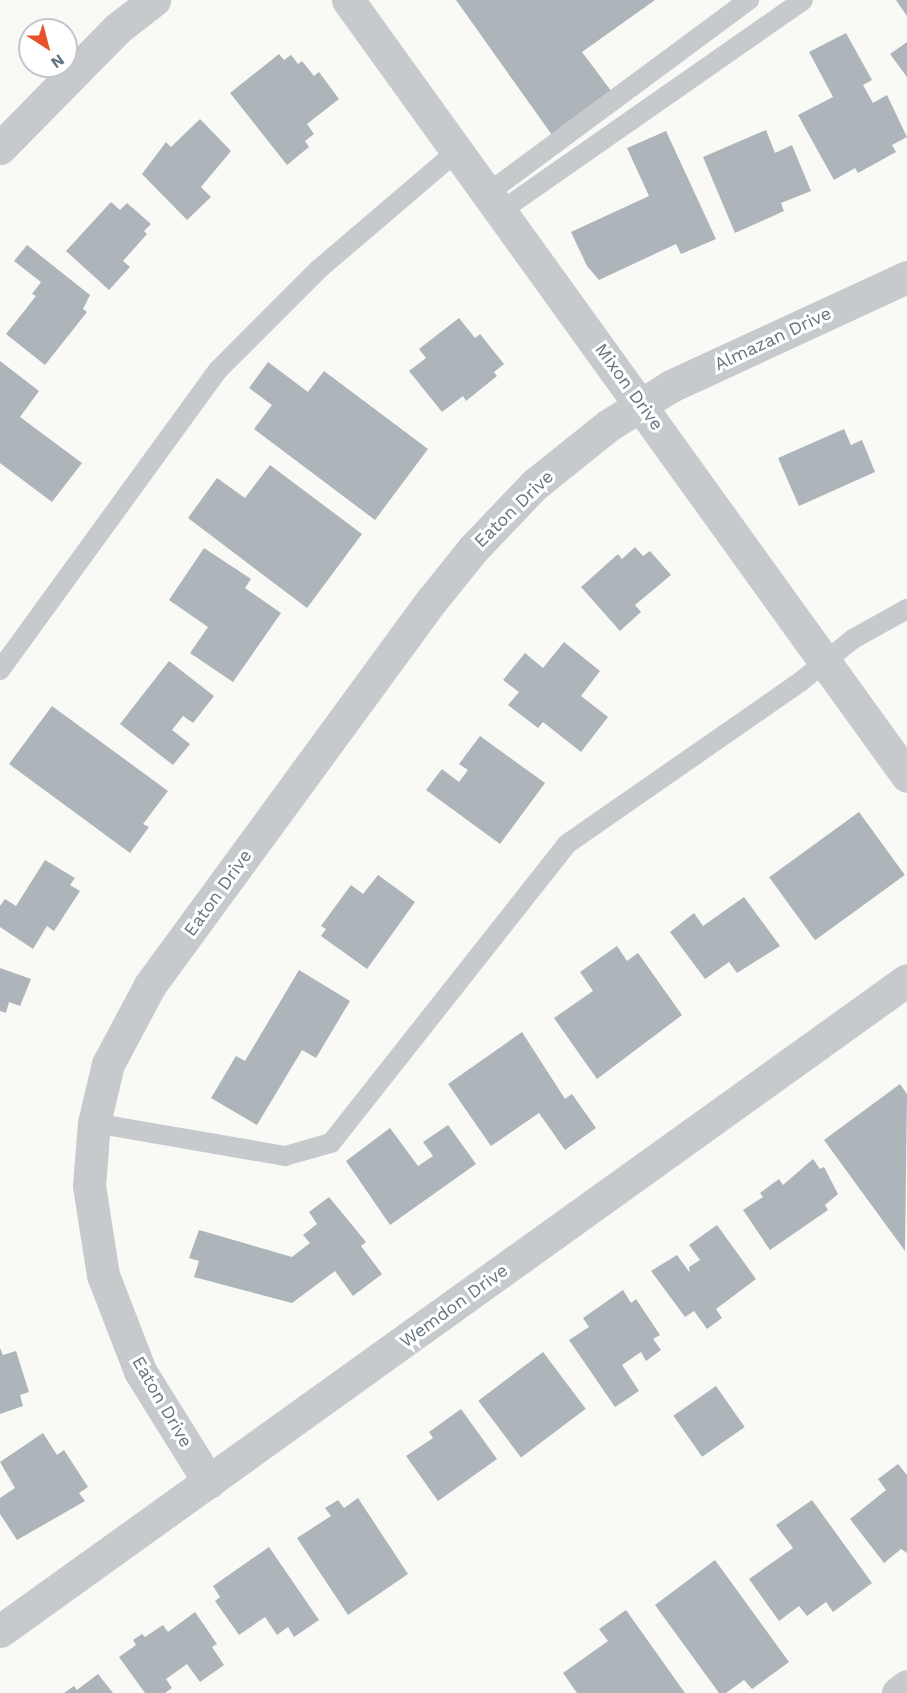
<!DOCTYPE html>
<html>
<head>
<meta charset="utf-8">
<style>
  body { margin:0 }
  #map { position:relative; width:907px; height:1693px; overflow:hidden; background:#f9f9f6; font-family:"Work Sans",sans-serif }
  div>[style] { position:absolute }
  .building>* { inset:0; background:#adb5bb; transform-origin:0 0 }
  .lane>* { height:20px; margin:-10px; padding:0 10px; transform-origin:10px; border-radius:10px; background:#c6cacd }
  .street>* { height:33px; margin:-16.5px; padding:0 16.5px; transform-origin:16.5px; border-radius:16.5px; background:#c6cacd }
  span { translate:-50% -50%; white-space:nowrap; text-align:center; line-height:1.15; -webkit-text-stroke:6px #fff; paint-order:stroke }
  .street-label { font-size:18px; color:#637482 }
  .north { position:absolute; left:18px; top:18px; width:60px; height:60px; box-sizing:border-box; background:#fff; border:2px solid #c1c7cd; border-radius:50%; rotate:144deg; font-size:16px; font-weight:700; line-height:24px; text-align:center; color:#637482 }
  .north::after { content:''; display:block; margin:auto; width:21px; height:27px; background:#e75328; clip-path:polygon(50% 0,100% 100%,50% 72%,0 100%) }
</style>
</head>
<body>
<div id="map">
  <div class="building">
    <div style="clip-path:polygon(456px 0,655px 0,582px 52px,612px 92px,552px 135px)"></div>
    <div style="clip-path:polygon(896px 0,907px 0,907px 16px)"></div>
    <div style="clip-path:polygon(846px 33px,872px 80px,863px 85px,873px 103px,887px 95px,907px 137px,892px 145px,896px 152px,858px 173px,855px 168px,834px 180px,798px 115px,833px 97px,809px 52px)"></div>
    <div style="clip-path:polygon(907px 42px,907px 77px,890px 54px)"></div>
    <div style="clip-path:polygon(279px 54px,284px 60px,291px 55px,298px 64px,302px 61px,314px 76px,319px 72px,339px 99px,307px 124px,314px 134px,305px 141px,309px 147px,287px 165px,230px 93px)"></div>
    <div style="clip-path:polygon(200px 119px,231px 151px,201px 187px,211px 197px,187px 220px,142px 174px,166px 142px,171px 147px)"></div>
    <div style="clip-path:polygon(766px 130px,775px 153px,792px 145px,811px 191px,781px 203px,784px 211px,735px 233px,703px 157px)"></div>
    <div style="clip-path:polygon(666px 131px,716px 239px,681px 254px,676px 244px,599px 280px,587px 266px,571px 232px,649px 196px,627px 148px)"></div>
    <div style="clip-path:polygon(111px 202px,120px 210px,127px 203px,151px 224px,144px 231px,147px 234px,123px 261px,130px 267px,109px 290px,66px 251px)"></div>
    <div style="clip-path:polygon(27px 245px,90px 295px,83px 309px,87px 312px,45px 365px,6px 334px,36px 296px,32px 294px,41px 282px,14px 261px)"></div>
    <div style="clip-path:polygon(459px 318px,475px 338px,480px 334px,504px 364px,494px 372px,497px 376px,466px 401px,463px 396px,442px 412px,409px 371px,426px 358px,419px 349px)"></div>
    <div style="clip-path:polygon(0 361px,39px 391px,20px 417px,82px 463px,52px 502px,0 463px)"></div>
    <div style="clip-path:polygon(268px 362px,308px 392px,324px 371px,428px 449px,375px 520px,254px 429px,272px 405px,249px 388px)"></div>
    <div style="clip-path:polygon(844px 429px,851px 445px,862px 440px,875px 472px,799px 506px,778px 458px)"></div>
    <div style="clip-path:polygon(270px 465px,362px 534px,307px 608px,188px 518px,217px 478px,245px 498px)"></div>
    <div style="clip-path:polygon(635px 547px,643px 556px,650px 551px,671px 575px,635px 605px,641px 612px,620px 631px,581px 587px,618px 554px,622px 559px)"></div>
    <div style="clip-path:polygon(204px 548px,251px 579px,245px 588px,281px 613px,233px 682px,190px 653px,208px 627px,169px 600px)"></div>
    <div style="clip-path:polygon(564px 642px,600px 671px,581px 696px,608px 717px,581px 752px,543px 722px,538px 728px,508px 705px,519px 692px,503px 680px,525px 653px,543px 668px)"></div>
    <div style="clip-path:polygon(169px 661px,214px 696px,193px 723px,183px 716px,172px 730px,190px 744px,173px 765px,120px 724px)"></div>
    <div style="clip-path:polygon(52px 706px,168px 791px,143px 824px,149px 827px,130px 853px,9px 764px)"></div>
    <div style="clip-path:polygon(480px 736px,545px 783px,500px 844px,426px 790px,442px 769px,459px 782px,468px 770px,459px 764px)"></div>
    <div style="left:859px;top:812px;width:78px;height:111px;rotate:54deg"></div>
    <div style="clip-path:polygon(45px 860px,75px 878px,70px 885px,80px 891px,54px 931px,47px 926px,33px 949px,0 927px,0 906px,5px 899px,16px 906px)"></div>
    <div style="clip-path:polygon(378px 875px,415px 902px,367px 969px,321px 936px,326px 929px,321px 926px,351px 885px,363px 894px)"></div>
    <div style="clip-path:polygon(744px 897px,780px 946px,737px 973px,729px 962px,705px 979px,670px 932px,694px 913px,703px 926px)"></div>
    <div style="clip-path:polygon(617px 946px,627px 961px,638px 953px,682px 1015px,597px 1079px,554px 1018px,593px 991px,580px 972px)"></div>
    <div style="clip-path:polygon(0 968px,31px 979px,20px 1006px,9px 1002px,6px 1013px,0 1011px)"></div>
    <div style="clip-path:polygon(299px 970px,350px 1001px,316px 1058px,302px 1050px,257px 1125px,211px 1098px,236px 1056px,245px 1061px)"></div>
    <div style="clip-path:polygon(522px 1032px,565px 1099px,572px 1094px,596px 1128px,565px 1150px,539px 1113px,491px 1146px,448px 1084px)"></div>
    <div style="clip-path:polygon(900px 1084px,907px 1094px,905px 1251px,824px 1140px)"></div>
    <div style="clip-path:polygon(448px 1125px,476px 1164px,390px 1225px,346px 1161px,390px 1128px,418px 1166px,433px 1156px,423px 1142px)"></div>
    <div style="clip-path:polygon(813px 1159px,820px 1169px,824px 1167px,838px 1194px,825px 1205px,828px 1210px,770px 1250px,743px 1210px,763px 1197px,760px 1193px,779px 1179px,783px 1185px)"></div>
    <div style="clip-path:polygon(329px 1197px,366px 1242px,361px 1246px,382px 1274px,353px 1296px,335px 1271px,292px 1303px,194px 1277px,199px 1261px,189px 1258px,199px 1230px,292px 1257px,310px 1243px,303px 1235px,317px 1224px,309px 1212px)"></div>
    <div style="clip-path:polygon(717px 1225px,756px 1279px,716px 1309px,722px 1318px,707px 1329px,694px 1311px,685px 1317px,651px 1271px,677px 1255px,690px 1273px,689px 1267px,700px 1260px,689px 1245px)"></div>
    <div style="clip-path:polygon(623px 1290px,631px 1303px,636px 1299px,660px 1335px,653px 1339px,661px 1350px,646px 1361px,641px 1352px,622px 1365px,639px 1391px,615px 1407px,569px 1340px,589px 1327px,583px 1318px)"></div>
    <div style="clip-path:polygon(0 1348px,3px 1355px,16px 1351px,29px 1392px,20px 1395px,23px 1406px,0 1414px)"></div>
    <div style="left:543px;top:1352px;width:71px;height:81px;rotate:53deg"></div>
    <div style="left:716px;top:1386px;width:50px;height:52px;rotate:55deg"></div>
    <div style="clip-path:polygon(461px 1409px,497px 1459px,438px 1501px,406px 1456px,433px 1438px,429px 1432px)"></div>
    <div style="clip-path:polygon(43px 1433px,57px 1455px,64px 1450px,88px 1487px,79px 1493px,85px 1501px,17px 1540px,0 1514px,0 1498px,15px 1488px,0 1462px)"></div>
    <div style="clip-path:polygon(898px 1464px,907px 1475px,907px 1553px,901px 1549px,884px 1563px,850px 1519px,886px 1490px,878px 1479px)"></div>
    <div style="clip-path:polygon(358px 1498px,408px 1574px,348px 1615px,297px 1538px,331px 1516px,325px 1508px,338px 1500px,344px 1508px)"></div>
    <div style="clip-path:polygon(812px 1500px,872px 1583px,833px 1612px,826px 1602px,807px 1616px,799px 1606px,779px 1621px,749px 1579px,793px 1548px,776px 1525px)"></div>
    <div style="clip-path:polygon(269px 1547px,319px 1620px,294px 1637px,288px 1627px,277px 1635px,265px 1617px,239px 1635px,215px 1601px,220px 1597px,213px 1586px)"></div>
    <div style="clip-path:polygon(715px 1560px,789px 1662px,752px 1689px,744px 1680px,726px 1693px,719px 1693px,655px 1605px)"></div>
    <div style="clip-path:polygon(626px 1610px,685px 1693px,577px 1693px,563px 1673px,608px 1641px,599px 1629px)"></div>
    <div style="clip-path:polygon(195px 1612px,217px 1644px,212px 1647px,224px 1665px,200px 1682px,187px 1664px,166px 1679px,172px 1688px,165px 1693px,145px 1693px,119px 1657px,136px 1645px,133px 1640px,142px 1634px,145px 1637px,163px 1625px,168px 1632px)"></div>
    <div style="clip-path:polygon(98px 1674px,113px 1693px,64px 1693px,74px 1686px,77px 1690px)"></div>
  </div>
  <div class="lane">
    <div style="left:488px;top:193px;width:325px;rotate:-36.5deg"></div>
    <div style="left:501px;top:211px;width:368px;rotate:-34.9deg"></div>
    <div style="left:0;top:670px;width:371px;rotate:-54deg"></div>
    <div style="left:218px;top:370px;width:143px;rotate:-45deg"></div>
    <div style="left:319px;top:269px;width:182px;rotate:-40.5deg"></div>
    <div style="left:94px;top:1123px;width:194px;rotate:9.8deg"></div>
    <div style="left:285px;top:1156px;width:48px;rotate:-15.8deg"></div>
    <div style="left:331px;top:1143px;width:381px;rotate:-51.7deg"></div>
    <div style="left:567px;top:844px;width:282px;rotate:-34.8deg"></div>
    <div style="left:799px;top:683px;width:70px;rotate:-39.2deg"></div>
    <div style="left:853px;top:639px;width:62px;rotate:-29.1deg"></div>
  </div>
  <div class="street">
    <div style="left:348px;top:0;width:956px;rotate:54.23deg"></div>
    <div style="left:0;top:148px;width:168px;rotate:-45.5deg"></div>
    <div style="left:118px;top:28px;width:46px;rotate:-37.9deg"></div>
    <div style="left:209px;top:1482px;width:131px;rotate:-121.9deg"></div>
    <div style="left:140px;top:1371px;width:103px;rotate:-111.1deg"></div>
    <div style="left:103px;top:1275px;width:90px;rotate:-98.9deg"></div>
    <div style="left:89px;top:1186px;width:63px;rotate:-85.5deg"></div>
    <div style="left:94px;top:1123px;width:61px;rotate:-76.7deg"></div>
    <div style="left:108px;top:1064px;width:89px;rotate:-62deg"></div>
    <div style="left:150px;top:985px;width:477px;rotate:-53.8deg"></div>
    <div style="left:432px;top:600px;width:65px;rotate:-51.2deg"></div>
    <div style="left:473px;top:549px;width:88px;rotate:-46.4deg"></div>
    <div style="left:534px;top:485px;width:96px;rotate:-38.7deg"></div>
    <div style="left:609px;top:425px;width:73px;rotate:-32.2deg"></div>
    <div style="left:671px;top:386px;width:260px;rotate:-24.8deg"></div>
    <div style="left:0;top:1631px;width:1116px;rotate:-35.67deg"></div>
    <div style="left:898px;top:1693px;width:11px;rotate:-38deg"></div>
  </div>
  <div class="street-label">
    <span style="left:773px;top:339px;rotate:-25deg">Almazan Drive</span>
    <span style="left:629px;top:387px;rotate:54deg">Mixon Drive</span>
    <span style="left:514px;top:509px;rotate:-44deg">Eaton Drive</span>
    <span style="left:218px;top:893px;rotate:-54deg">Eaton Drive</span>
    <span style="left:454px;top:1306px;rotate:-36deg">Wemdon Drive</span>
    <span style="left:162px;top:1402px;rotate:60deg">Eaton Drive</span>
  </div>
  <div class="north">N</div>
</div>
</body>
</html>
